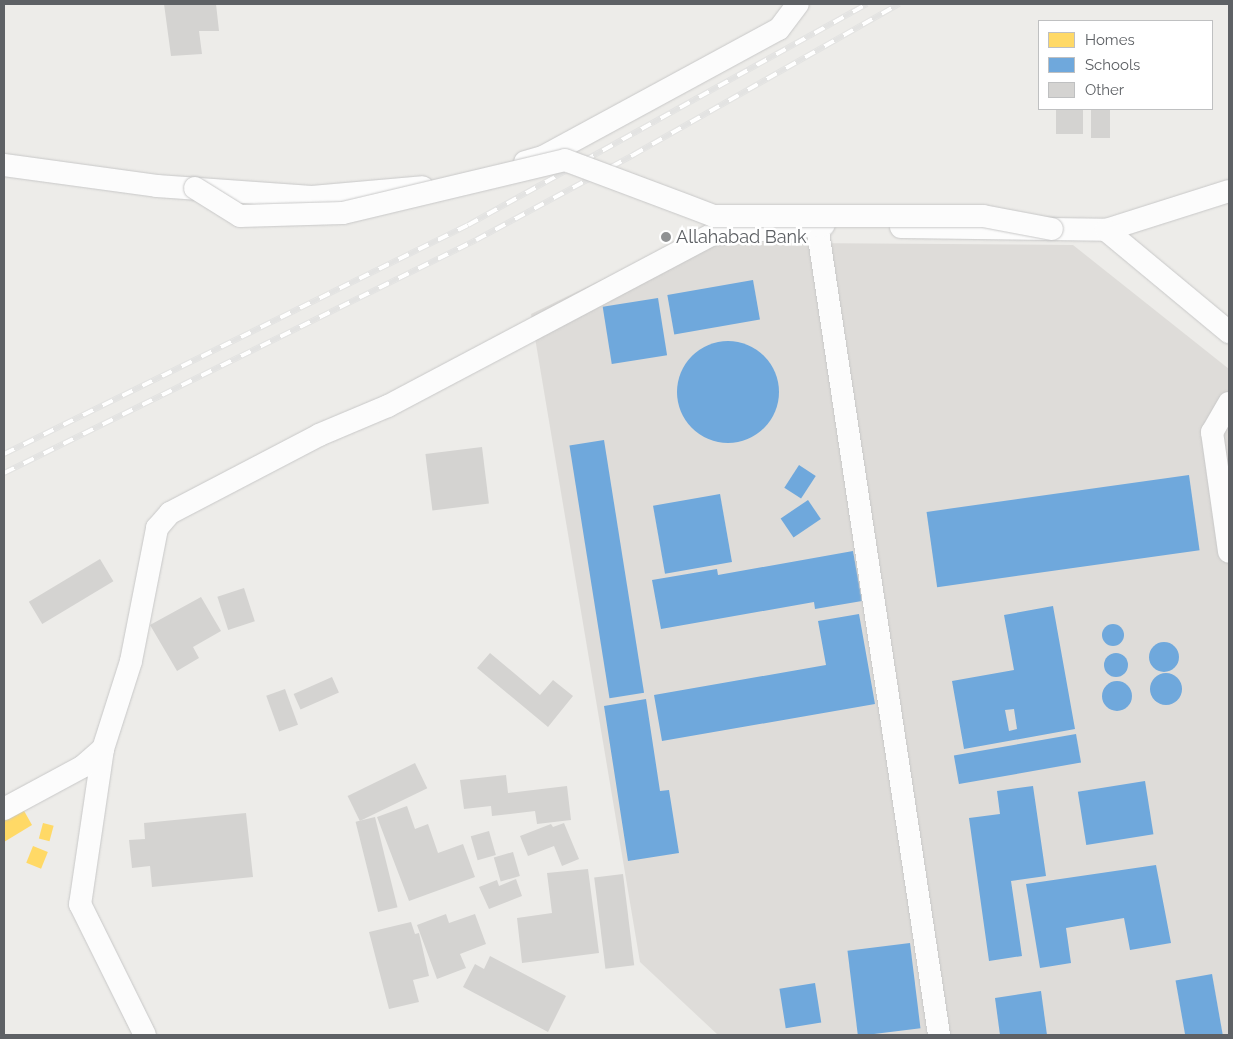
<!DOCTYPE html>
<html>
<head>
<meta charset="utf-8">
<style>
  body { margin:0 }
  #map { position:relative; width:1233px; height:1039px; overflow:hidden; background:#edece9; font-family:Raleway,sans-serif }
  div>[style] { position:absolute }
  .education>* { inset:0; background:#dedcd9 }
  .homes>* { inset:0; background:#ffd966; transform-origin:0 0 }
  .schools>* { inset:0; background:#6fa8dc; transform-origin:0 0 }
  .round { border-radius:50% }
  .building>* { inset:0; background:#d4d3d1; transform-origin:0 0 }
  .roads { filter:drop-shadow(0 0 1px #c8c8c8) drop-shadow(0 0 1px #c8c8c8) }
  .minor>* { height:22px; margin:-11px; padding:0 11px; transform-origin:11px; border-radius:11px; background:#fcfcfc }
  .rail>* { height:5.5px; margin-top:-2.75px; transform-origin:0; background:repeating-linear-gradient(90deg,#fff 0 11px,#e3e3e2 0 22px); box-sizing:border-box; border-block:1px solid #e3e3e2 }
  .bridges { filter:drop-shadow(0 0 1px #c8c8c8) drop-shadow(0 0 1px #c8c8c8) }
  .minor-bridge>* { height:22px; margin:-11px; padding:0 11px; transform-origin:11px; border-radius:11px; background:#fcfcfc }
  .dots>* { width:14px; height:14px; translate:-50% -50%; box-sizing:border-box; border:2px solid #fff; border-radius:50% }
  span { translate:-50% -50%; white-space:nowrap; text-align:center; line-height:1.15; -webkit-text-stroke:5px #fff; paint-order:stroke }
  .poi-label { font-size:18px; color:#5e6165 }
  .left { translate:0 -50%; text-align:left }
  .frame { position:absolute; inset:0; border:5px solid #5e6165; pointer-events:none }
  .legend { position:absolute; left:1038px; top:20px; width:175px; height:90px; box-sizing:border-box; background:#fff; border:1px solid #bfc0c1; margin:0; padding:6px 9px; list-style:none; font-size:15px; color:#5e6165 }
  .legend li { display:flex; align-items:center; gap:10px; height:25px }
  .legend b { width:25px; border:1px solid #bfc0c1 }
</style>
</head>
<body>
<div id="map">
  <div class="education">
    <div style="clip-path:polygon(680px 242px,1073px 245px,1229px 369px,1229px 1035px,718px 1035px,640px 962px,531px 314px)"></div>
  </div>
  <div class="homes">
    <div style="clip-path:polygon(23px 809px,32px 825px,4px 842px,4px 820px)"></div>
    <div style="left:43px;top:823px;width:11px;height:16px;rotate:15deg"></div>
    <div style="left:33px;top:846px;width:16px;height:18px;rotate:22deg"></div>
  </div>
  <div class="schools">
    <div style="left:753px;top:280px;width:40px;height:87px;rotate:80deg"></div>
    <div style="left:658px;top:298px;width:58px;height:56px;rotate:81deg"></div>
    <div class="round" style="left:677px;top:341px;width:102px;height:102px"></div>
    <div style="left:604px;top:440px;width:256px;height:35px;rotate:81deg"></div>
    <div style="left:799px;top:465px;width:20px;height:27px;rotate:33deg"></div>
    <div style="left:1189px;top:475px;width:76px;height:265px;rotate:82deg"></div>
    <div style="left:720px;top:494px;width:69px;height:68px;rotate:80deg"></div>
    <div style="left:808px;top:500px;width:23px;height:33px;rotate:56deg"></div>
    <div style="clip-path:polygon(853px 551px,862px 601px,815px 609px,814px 602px,661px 629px,652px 580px,717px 569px,718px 575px)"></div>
    <div style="clip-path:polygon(evenodd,1053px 606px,1075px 729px,964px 749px,952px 681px,1014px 670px,1004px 615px,1053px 606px,1014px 709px,1017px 729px,1009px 731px,1005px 710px,1014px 709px)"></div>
    <div style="clip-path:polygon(859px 614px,875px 704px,662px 741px,654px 695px,826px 665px,818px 621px)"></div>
    <div class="round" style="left:1102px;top:624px;width:22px;height:22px"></div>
    <div class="round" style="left:1149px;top:642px;width:30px;height:30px"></div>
    <div class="round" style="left:1104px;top:653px;width:24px;height:24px"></div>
    <div class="round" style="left:1150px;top:673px;width:32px;height:32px"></div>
    <div class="round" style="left:1102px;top:681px;width:30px;height:30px"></div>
    <div style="clip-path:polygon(646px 699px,660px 791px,669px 790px,679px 853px,628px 861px,604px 706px)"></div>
    <div style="left:1076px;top:734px;width:29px;height:124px;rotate:80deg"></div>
    <div style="left:1145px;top:781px;width:54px;height:68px;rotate:81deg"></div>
    <div style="clip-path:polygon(1033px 786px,1046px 876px,1011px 881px,1022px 956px,989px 961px,969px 818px,1000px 814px,997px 791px)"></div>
    <div style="clip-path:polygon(1156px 865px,1171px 943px,1130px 950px,1124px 918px,1066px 928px,1071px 963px,1040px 968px,1026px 884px)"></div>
    <div style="left:910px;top:943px;width:86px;height:63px;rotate:83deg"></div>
    <div style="left:1212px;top:974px;width:62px;height:37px;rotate:80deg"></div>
    <div style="left:815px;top:983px;width:40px;height:36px;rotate:81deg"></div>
    <div style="clip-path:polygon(1041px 991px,1047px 1035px,1000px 1035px,995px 998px)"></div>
  </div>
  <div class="building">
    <div style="clip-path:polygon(164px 4px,216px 4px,219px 31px,199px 31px,202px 54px,171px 56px)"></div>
    <div style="left:1056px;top:109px;width:27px;height:25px"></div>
    <div style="left:1091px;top:109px;width:19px;height:29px"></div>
    <div style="left:482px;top:447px;width:57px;height:57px;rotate:83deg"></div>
    <div style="left:100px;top:559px;width:26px;height:83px;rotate:59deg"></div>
    <div style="left:244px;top:588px;width:35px;height:28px;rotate:72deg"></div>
    <div style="clip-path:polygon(201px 597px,221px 631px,193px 647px,199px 658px,177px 671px,150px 625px)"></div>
    <div style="clip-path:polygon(490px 653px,540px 695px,553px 680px,573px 696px,548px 727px,477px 668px)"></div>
    <div style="left:332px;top:677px;width:17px;height:42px;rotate:66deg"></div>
    <div style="left:285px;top:689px;width:38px;height:20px;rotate:70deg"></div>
    <div style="left:415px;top:763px;width:28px;height:75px;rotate:64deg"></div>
    <div style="clip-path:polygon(506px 775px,508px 793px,567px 786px,571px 820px,537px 824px,535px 811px,492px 816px,491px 806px,464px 809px,460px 780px)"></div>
    <div style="clip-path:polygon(407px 806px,415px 829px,428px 824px,438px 853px,463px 844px,475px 877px,409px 901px,377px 817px)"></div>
    <div style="clip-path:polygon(246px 813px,253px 877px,152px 887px,150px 866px,132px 868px,129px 840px,145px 839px,144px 823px)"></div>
    <div style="left:375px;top:817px;width:93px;height:20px;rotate:76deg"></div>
    <div style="clip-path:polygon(564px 823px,579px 859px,562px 866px,554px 846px,528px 856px,520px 836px,551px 824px,553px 827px)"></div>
    <div style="left:489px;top:831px;width:25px;height:19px;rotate:74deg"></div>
    <div style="left:513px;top:852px;width:25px;height:20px;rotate:74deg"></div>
    <div style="clip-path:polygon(588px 869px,599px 953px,522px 963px,517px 918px,552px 913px,547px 873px)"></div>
    <div style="left:623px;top:874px;width:92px;height:29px;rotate:83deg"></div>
    <div style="clip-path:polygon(516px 879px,522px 896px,489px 909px,479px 887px,497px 880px,499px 886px)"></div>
    <div style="clip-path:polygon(446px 914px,449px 923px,475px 914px,486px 944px,460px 954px,466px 968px,437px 979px,417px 925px)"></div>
    <div style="clip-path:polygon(411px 922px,415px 934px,419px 933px,429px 976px,413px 980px,419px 1002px,389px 1009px,369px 932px)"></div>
    <div style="clip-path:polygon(490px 956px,566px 996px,548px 1032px,463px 987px,475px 964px,484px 969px)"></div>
  </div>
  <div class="roads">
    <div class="minor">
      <div style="left:525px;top:162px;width:19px;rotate:-16deg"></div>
      <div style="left:543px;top:157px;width:268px;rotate:-28.5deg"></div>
      <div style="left:779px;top:29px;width:31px;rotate:-53deg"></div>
      <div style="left:4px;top:165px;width:154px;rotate:7.8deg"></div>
      <div style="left:157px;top:186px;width:155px;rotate:4.1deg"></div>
      <div style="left:312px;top:197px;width:111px;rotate:-5.1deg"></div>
      <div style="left:817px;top:225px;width:819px;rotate:81.43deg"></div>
      <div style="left:901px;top:227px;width:205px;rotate:0.8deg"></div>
      <div style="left:1106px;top:230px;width:129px;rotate:-17.6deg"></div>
      <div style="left:1106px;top:230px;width:160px;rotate:39.7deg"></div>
      <div style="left:1229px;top:403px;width:34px;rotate:120deg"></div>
      <div style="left:1212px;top:432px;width:121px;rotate:81.9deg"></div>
      <div style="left:103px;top:749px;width:157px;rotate:98.4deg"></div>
      <div style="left:80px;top:904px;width:146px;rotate:63.6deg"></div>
      <div style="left:4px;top:809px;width:89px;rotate:-28.3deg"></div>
      <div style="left:82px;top:767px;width:28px;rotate:-41deg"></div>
      <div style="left:103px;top:749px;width:92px;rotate:-72.3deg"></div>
      <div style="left:131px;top:661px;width:136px;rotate:-78.9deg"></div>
      <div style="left:157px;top:528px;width:20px;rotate:-49deg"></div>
      <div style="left:170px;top:513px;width:168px;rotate:-27.6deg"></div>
      <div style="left:319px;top:435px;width:75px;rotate:-22.8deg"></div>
      <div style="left:388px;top:406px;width:368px;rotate:-27.9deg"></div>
      <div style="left:713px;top:234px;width:111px;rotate:-4.6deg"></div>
    </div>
  </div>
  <div class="rail">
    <div style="left:4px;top:454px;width:517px;rotate:-26.27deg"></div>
    <div style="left:468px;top:225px;width:456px;rotate:-29deg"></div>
    <div style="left:4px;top:473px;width:526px;rotate:-26.27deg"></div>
    <div style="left:476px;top:240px;width:179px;rotate:-28.4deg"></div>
    <div style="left:633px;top:155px;width:306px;rotate:-29.6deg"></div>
  </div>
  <div class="bridges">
    <div class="minor-bridge">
      <div style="left:195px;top:188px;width:53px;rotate:31.9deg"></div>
      <div style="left:240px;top:216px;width:103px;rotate:-1.7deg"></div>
      <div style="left:343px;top:213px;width:228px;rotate:-13.4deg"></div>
      <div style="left:565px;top:160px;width:159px;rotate:20.6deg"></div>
      <div style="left:714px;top:216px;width:269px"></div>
      <div style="left:983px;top:216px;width:70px;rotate:10.7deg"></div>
    </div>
  </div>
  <div class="dots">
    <div style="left:666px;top:237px;background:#909293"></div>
  </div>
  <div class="poi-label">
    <span class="left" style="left:676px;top:237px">Allahabad Bank</span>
  </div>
  <div class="frame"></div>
  <ul class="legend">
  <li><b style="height:14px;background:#ffd966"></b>Homes</li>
  <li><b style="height:14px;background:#6fa8dc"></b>Schools</li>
  <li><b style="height:14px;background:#d4d3d1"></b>Other</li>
  </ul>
</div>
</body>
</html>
